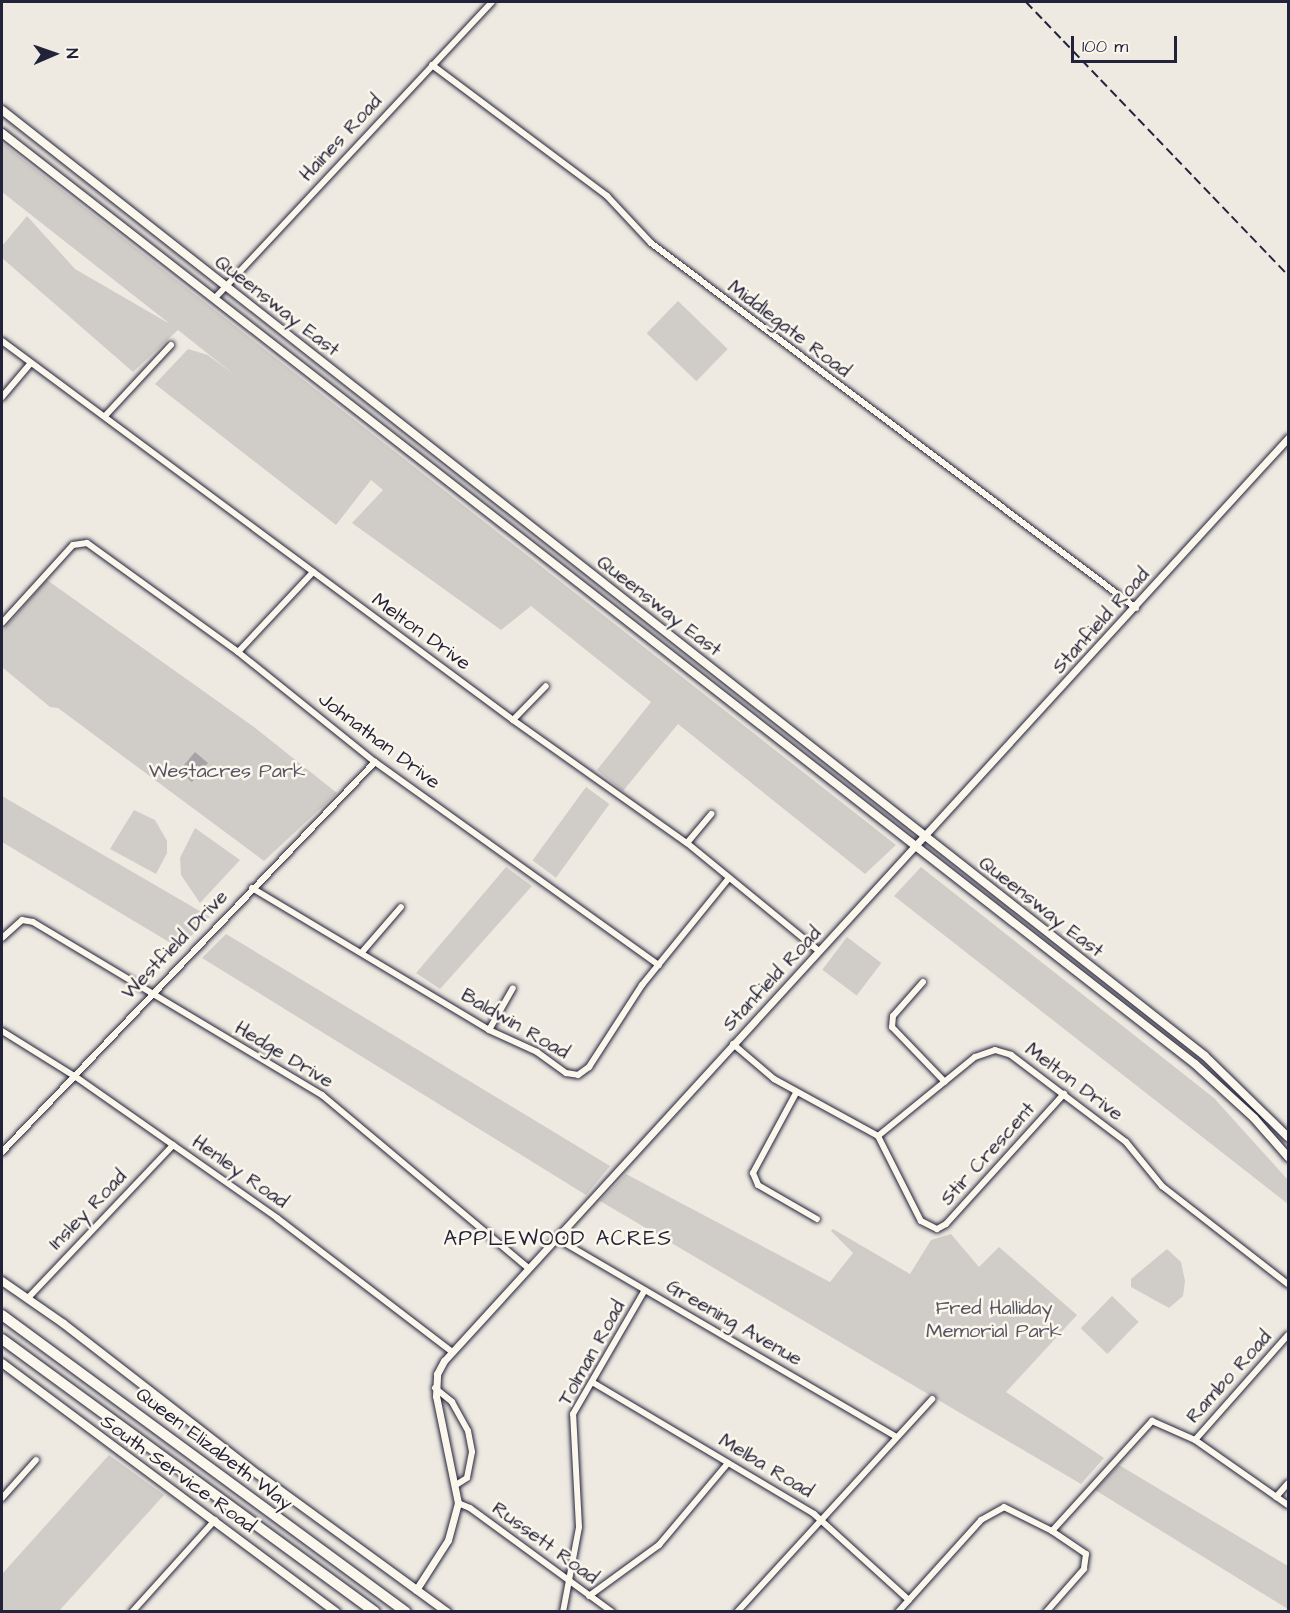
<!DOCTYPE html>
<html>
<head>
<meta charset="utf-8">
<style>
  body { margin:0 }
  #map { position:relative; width:1290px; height:1613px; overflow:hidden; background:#eeeae2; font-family:"Architects Daughter",sans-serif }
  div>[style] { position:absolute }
  .green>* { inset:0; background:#d0cdc9; transform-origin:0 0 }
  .water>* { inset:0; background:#a6a3a7; transform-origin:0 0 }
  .roads { filter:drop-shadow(0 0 2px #22223b) drop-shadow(0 0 2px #22223b) }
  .minor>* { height:6px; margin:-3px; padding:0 3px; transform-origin:3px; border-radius:3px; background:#fbf7ec }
  .tertiary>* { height:7px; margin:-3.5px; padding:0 3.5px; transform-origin:3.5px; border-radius:3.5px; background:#fbf7ec }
  .secondary>* { height:8px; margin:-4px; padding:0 4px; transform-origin:4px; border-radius:4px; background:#fbf7ec }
  .motorway>* { height:10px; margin:-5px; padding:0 5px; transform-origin:5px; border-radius:5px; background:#fbf7ec }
  .rail>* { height:2px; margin-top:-1px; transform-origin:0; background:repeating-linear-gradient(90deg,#22223b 0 9px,transparent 0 13.5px) }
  span { translate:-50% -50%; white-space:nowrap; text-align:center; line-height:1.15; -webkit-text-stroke:5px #fbf7ec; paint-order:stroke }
  .street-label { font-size:20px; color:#22223b }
  .park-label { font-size:20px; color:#565566 }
  .neighbourhood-label { font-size:21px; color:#22223b; letter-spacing:1.5px }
  .frame { position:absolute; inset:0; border:3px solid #22223b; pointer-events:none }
  .north { position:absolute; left:24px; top:24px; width:60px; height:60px; -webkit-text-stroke:4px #fbf7ec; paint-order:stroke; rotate:88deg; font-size:16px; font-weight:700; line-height:24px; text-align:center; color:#22223b }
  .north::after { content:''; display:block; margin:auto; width:21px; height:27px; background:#22223b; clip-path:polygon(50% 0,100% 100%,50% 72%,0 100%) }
  .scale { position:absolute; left:1071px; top:36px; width:106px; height:27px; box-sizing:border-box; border:3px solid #22223b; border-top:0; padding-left:8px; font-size:18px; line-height:21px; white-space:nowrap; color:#22223b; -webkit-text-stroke:4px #fbf7ec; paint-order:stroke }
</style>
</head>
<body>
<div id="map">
  <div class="green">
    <div style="clip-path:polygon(2px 143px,896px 845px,865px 874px,678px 724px,623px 791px,597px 770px,651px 702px,531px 606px,501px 630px,352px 523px,383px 490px,371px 480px,336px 525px,155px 384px,188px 349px,208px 355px,236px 376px,178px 330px,133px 372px,2px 258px,2px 246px,27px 216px,75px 269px,170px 324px,2px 192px)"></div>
    <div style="left:678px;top:301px;width:69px;height:45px;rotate:44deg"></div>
    <div style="clip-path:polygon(47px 580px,254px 727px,337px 793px,264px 861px,58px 708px,50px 707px,2px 667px,2px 631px)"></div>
    <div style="left:586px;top:787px;width:29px;height:91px;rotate:36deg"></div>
    <div style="clip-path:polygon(2px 796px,210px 917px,179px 948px,2px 842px)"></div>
    <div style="clip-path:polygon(134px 810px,155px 820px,167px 841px,167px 853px,156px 874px,110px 849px)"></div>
    <div style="clip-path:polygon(195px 828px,240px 860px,200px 903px,181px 875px,180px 858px)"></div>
    <div style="clip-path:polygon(506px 867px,532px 886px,440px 989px,416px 973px)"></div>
    <div style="clip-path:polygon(921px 867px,1214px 1098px,1288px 1180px,1288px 1204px,894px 896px)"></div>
    <div style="clip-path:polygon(226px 934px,516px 1109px,610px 1166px,586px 1195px,202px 958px)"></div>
    <div style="left:847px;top:937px;width:43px;height:41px;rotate:37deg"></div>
    <div style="clip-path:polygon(626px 1174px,830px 1282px,853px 1253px,831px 1231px,833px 1229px,910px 1274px,931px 1240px,951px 1234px,979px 1267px,999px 1247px,1077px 1315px,1006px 1392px,1104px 1458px,1081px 1484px,600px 1201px)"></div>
    <div style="clip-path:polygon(1167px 1249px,1181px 1262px,1185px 1281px,1183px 1296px,1169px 1308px,1131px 1287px,1131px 1279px)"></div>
    <div style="left:1112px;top:1296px;width:37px;height:45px;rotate:44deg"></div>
    <div style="clip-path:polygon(109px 1455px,164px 1495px,59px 1611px,2px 1611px,2px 1574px)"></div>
    <div style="clip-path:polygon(1119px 1465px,1288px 1566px,1288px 1609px,1095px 1490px)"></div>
  </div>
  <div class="water">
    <div style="left:195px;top:752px;width:17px;height:25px;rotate:40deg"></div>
  </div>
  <div class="roads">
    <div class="minor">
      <div style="left:432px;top:65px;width:219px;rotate:36.8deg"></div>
      <div style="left:607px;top:196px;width:64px;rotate:46.9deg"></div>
      <div style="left:651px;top:243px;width:607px;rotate:36.96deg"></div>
      <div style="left:215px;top:298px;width:405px;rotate:-46.9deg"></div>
      <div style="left:2px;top:341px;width:636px;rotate:36.56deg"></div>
      <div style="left:513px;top:720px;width:213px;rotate:35.3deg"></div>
      <div style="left:687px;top:843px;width:171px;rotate:39.3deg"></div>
      <div style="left:2px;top:397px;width:43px;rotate:-49.7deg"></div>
      <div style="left:105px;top:416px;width:97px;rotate:-47.1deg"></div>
      <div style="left:2px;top:623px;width:105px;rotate:-47.7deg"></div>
      <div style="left:73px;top:545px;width:14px;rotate:-8deg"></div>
      <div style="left:87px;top:543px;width:186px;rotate:35.8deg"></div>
      <div style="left:238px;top:652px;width:176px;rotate:38.8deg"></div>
      <div style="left:375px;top:762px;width:349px;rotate:35.6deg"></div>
      <div style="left:238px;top:652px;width:110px;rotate:-46.8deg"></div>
      <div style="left:513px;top:720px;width:47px;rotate:-45.9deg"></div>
      <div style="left:687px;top:843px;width:38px;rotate:-50deg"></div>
      <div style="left:252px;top:888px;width:276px;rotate:30.9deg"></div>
      <div style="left:489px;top:1030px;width:53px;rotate:24.6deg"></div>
      <div style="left:537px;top:1052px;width:36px;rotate:36deg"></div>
      <div style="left:566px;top:1073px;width:12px;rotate:9deg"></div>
      <div style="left:578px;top:1075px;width:14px;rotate:-36deg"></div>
      <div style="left:589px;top:1067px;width:98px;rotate:-57.1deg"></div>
      <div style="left:642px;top:985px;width:138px;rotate:-50.9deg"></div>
      <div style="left:2px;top:938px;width:27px;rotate:-42deg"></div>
      <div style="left:22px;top:920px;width:11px;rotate:10deg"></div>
      <div style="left:33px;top:922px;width:337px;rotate:30.9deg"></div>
      <div style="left:322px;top:1095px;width:269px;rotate:40deg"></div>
      <div style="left:363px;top:951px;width:58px;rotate:-49.2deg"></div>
      <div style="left:923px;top:982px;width:45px;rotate:131.4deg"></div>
      <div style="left:893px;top:1016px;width:11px;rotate:95deg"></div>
      <div style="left:892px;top:1027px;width:76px;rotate:46.1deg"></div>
      <div style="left:489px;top:1030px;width:48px;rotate:-60.3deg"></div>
      <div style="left:2px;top:1031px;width:87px;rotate:31.9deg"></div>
      <div style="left:76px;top:1077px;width:246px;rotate:35deg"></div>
      <div style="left:277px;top:1218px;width:220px;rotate:37.4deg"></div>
      <div style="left:733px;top:1044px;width:54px;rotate:40.5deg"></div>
      <div style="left:774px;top:1079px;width:119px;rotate:28.7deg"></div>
      <div style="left:878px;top:1136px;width:125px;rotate:-39.2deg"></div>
      <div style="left:975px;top:1057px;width:21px;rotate:-19deg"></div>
      <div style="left:995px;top:1050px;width:17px;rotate:17deg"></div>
      <div style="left:1011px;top:1055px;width:144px;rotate:37.1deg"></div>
      <div style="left:1126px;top:1142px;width:57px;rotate:50.7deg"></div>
      <div style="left:1162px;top:1186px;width:160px;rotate:37.9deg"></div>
      <div style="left:796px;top:1093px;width:91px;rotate:118.3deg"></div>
      <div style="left:753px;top:1173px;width:13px;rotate:67deg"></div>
      <div style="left:758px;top:1185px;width:68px;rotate:30deg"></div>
      <div style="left:878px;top:1136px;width:95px;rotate:63.2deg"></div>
      <div style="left:921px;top:1221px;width:18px;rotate:27deg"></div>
      <div style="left:937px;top:1229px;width:10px;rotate:-29deg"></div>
      <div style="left:946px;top:1224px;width:176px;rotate:-47.8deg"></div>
      <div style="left:2px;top:1152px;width:540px;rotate:-46.28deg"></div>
      <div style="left:556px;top:1238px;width:394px;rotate:30.3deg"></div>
      <div style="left:28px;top:1298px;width:211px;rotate:-46.5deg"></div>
      <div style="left:592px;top:1382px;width:258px;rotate:30.7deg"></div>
      <div style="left:814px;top:1514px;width:128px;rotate:42.2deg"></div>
      <div style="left:435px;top:1388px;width:22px;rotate:39deg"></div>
      <div style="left:452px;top:1402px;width:33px;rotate:61deg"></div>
      <div style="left:468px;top:1431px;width:21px;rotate:79deg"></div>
      <div style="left:472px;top:1452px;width:26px;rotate:101deg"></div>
      <div style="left:467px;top:1478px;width:13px;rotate:148deg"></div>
      <div style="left:1195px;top:1440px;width:140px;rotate:-48.5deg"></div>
      <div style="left:1276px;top:1497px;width:18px;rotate:-49deg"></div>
      <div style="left:2px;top:1498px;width:51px;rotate:-48.2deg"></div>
      <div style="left:458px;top:1503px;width:13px;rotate:23deg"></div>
      <div style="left:470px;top:1508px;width:176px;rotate:36.2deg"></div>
      <div style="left:1052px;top:1531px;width:149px;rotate:-47.7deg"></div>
      <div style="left:1152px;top:1421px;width:47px;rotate:23.8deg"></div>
      <div style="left:1195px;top:1440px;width:113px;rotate:35deg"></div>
      <div style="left:589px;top:1596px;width:87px;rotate:-36.1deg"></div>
      <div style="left:659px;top:1545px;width:107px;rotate:-49.9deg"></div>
      <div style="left:132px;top:1612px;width:124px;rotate:-47.9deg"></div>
      <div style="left:563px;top:1612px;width:86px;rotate:-79.3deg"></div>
      <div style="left:579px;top:1527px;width:113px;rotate:-93deg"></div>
      <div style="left:573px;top:1414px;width:143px;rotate:-59.9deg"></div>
      <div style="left:737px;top:1612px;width:289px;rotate:-47.5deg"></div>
      <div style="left:898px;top:1612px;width:124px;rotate:-47.9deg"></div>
      <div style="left:981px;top:1520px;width:26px;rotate:-29deg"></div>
      <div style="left:1004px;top:1507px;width:54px;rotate:26.6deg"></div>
      <div style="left:1052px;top:1531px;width:41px;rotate:34.1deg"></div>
      <div style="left:1086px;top:1554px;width:15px;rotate:98deg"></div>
      <div style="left:1084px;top:1569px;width:57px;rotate:131.5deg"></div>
    </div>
    <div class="tertiary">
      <div style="left:416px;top:1590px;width:59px;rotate:-57.4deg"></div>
      <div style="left:448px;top:1540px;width:38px;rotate:-75deg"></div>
      <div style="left:458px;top:1503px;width:109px;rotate:-101.6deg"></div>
      <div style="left:436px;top:1396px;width:22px;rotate:-87deg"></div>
      <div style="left:437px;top:1374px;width:15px;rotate:-62deg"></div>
      <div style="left:444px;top:1361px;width:1251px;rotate:-47.56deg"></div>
    </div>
    <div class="secondary">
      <div style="left:2px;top:110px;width:1530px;rotate:38.18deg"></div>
      <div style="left:1205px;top:1056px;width:116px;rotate:44.3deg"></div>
      <div style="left:2px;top:133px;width:1513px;rotate:37.97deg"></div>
      <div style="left:1195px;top:1064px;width:80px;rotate:42.5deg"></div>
      <div style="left:1254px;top:1118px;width:52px;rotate:48.9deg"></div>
      <div style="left:2px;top:1281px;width:75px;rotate:34.7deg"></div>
      <div style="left:64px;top:1324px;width:247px;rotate:37.8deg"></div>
      <div style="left:259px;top:1475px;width:233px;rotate:36.1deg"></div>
      <div style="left:2px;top:1363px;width:417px;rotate:36.7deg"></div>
    </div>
    <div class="motorway">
      <div style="left:2px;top:1315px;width:501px;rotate:36.32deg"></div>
      <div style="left:2px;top:1339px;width:462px;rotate:36.2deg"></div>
    </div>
  </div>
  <div class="rail">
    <div style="left:1026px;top:2px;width:378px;rotate:46.2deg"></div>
  </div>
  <div class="street-label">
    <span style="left:341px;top:138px;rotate:-47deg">Haines Road</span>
    <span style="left:277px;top:306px;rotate:38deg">Queensway East</span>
    <span style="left:789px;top:329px;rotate:37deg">Middlegate Road</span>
    <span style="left:659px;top:606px;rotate:38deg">Queensway East</span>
    <span style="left:1101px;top:621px;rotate:-48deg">Stanfield Road</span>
    <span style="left:421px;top:632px;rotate:36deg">Melton Drive</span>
    <span style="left:379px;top:741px;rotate:37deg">Johnathan Drive</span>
    <span style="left:1041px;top:907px;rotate:38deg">Queensway East</span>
    <span style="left:175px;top:945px;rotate:-46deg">Westfield Drive</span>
    <span style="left:772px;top:979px;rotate:-47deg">Stanfield Road</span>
    <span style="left:515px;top:1024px;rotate:30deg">Baldwin Road</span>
    <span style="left:284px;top:1055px;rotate:31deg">Hedge Drive</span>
    <span style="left:1074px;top:1082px;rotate:37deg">Melton Drive</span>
    <span style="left:988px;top:1154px;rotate:-48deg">Stir Crescent</span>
    <span style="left:240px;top:1172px;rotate:35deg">Henley Road</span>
    <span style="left:88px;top:1210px;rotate:-46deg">Insley Road</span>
    <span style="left:734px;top:1323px;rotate:30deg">Greening Avenue</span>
    <span style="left:592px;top:1353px;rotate:-61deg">Tolman Road</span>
    <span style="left:1229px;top:1377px;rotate:-48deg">Rambo Road</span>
    <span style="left:214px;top:1449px;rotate:37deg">Queen Elizabeth Way</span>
    <span style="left:766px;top:1466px;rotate:31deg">Melba Road</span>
    <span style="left:178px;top:1474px;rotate:36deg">South Service Road</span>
    <span style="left:545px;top:1543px;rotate:36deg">Russett Road</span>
  </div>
  <div class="park-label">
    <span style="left:227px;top:771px">Westacres Park</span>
    <span style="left:994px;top:1320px">Fred Halliday<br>Memorial Park</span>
  </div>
  <div class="neighbourhood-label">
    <span style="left:558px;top:1239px">APPLEWOOD ACRES</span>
  </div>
  <div class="frame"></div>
  <div class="north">N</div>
  <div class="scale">100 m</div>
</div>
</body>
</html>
